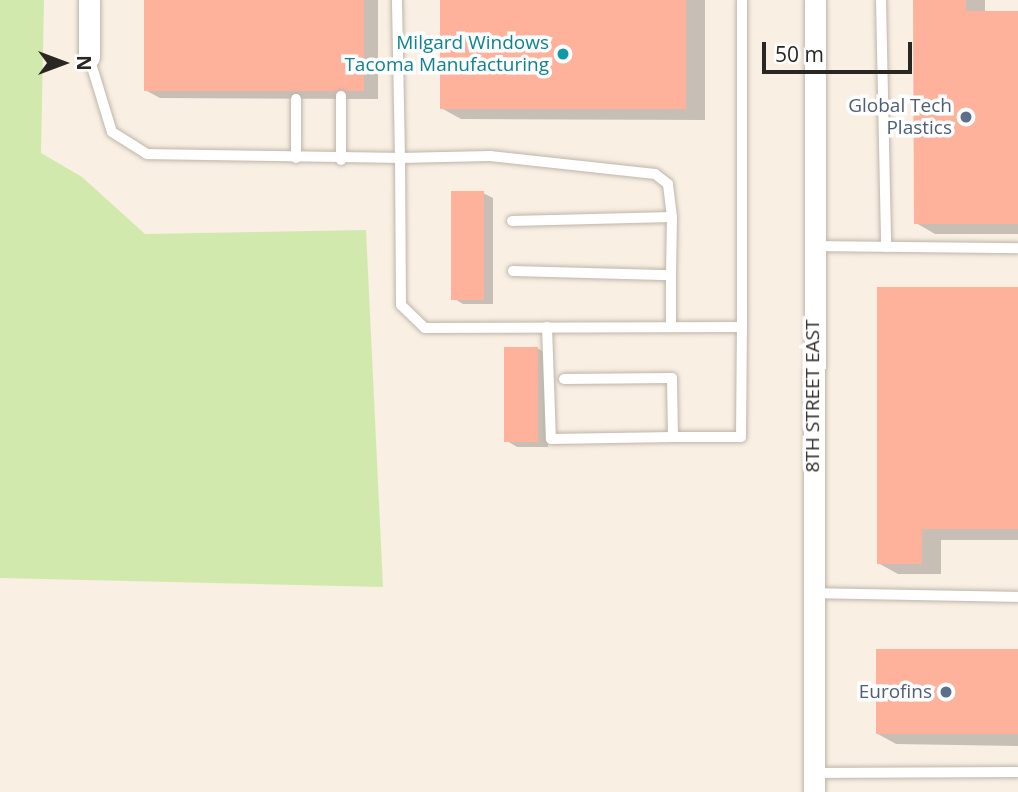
<!DOCTYPE html>
<html>
<head>
<meta charset="utf-8">
<style>
  body { margin:0 }
  #map { position:relative; width:1018px; height:792px; overflow:hidden; background:#f9efe3; font-family:"Open Sans",sans-serif }
  div>[style] { position:absolute }
  .green>* { inset:0; background:#d2e9ae }
  .shadow>* { inset:0; background:#0003 }
  .building>* { inset:0; background:#feb19b; transform-origin:0 0 }
  .roads { filter:drop-shadow(0 0 2px #beb5a9) drop-shadow(0 0 2px #beb5a9) }
  .service>* { height:10px; margin:-5px; padding:0 5px; transform-origin:5px; border-radius:5px; background:#fff }
  .minor>* { height:21px; margin:-10.5px; padding:0 10.5px; transform-origin:10.5px; border-radius:10.5px; background:#fff }
  .dots>* { width:19px; height:19px; translate:-50% -50%; box-sizing:border-box; border:4px solid #fefefe; border-radius:50% }
  span { translate:-50% -50%; white-space:nowrap; text-align:center; line-height:1.15; -webkit-text-stroke:7px #fefefe; paint-order:stroke }
  .culture-label { font-size:19px; color:#0d838f }
  .right { translate:-100% -50%; text-align:right }
  .service-label { font-size:19px; color:#4e5e75 }
  .street-label { font-size:19px; color:#2a2622 }
  .north { position:absolute; left:28px; top:28px; width:70px; height:70px; -webkit-text-stroke:5px #fefefe; paint-order:stroke; rotate:90deg; font-size:19px; font-weight:700; line-height:28px; text-align:center; color:#2a2622 }
  .north::after { content:''; display:block; margin:auto; width:24px; height:32px; background:#2a2622; clip-path:polygon(50% 0,100% 100%,50% 72%,0 100%) }
  .scale { position:absolute; left:762px; top:42px; width:150px; height:32px; box-sizing:border-box; border:4px solid #2a2622; border-top:0; padding-left:9px; font-size:21px; line-height:24px; white-space:nowrap; color:#2a2622; -webkit-text-stroke:5px #fefefe; paint-order:stroke }
</style>
</head>
<body>
<div id="map">
  <div class="green">
    <div style="clip-path:polygon(0 0,44px 0,41px 153px,82px 177px,145px 234px,366px 230px,383px 587px,0 578px)"></div>
  </div>
  <div class="shadow">
    <div style="clip-path:polygon(146px 0,378px 0,378px 99px,160px 98px,145px 90px)"></div>
    <div style="clip-path:polygon(442px 0,705px 0,705px 120px,461px 119px,441px 108px)"></div>
    <div style="clip-path:polygon(915px 0,985px 0,985px 12px,1018px 12px,1018px 234px,935px 234px,916px 223px)"></div>
    <div style="clip-path:polygon(483px 193px,493px 198px,493px 304px,463px 304px,453px 298px)"></div>
    <div style="clip-path:polygon(1018px 288px,1018px 540px,941px 540px,941px 574px,898px 574px,878px 563px)"></div>
    <div style="clip-path:polygon(537px 348px,547px 354px,548px 447px,517px 447px,507px 441px)"></div>
    <div style="clip-path:polygon(1018px 652px,1018px 746px,896px 744px,876px 733px)"></div>
  </div>
  <div class="building">
    <div style="left:144px;top:0;width:220px;height:91px"></div>
    <div style="left:440px;top:0;width:246px;height:109px"></div>
    <div style="clip-path:polygon(913px 0,966px 0,966px 11px,1018px 11px,1018px 224px,914px 224px)"></div>
    <div style="left:484px;top:191px;width:109px;height:33px;rotate:90deg"></div>
    <div style="clip-path:polygon(877px 287px,1018px 287px,1018px 529px,922px 529px,922px 564px,877px 564px)"></div>
    <div style="left:504px;top:347px;width:34px;height:95px"></div>
    <div style="left:876px;top:649px;width:142px;height:85px"></div>
  </div>
  <div class="roads">
    <div class="service">
      <div style="left:881px;top:0;width:247px;rotate:88.8deg"></div>
      <div style="left:89px;top:57px;width:78px;rotate:73deg"></div>
      <div style="left:112px;top:132px;width:41px;rotate:32.2deg"></div>
      <div style="left:147px;top:154px;width:253px;rotate:0.9deg"></div>
      <div style="left:400px;top:158px;width:158px;rotate:-91.1deg"></div>
      <div style="left:341px;top:96px;width:64px;rotate:90deg"></div>
      <div style="left:296px;top:99px;width:59px;rotate:90deg"></div>
      <div style="left:672px;top:217px;width:33px;rotate:-97deg"></div>
      <div style="left:668px;top:184px;width:16px;rotate:-142deg"></div>
      <div style="left:655px;top:174px;width:166px;rotate:-173.8deg"></div>
      <div style="left:490px;top:156px;width:90px;rotate:178.7deg"></div>
      <div style="left:400px;top:158px;width:147px;rotate:89.6deg"></div>
      <div style="left:401px;top:305px;width:33px;rotate:44deg"></div>
      <div style="left:425px;top:328px;width:317px;rotate:-0.2deg"></div>
      <div style="left:742px;top:327px;width:327px;rotate:-90deg"></div>
      <div style="left:512px;top:221px;width:160px;rotate:-1.4deg"></div>
      <div style="left:672px;top:217px;width:58px;rotate:91deg"></div>
      <div style="left:814px;top:246px;width:204px;rotate:0.6deg"></div>
      <div style="left:513px;top:271px;width:158px;rotate:1.5deg"></div>
      <div style="left:671px;top:275px;width:52px;rotate:90deg"></div>
      <div style="left:547px;top:327px;width:112px;rotate:88deg"></div>
      <div style="left:551px;top:439px;width:122px;rotate:-0.9deg"></div>
      <div style="left:673px;top:437px;width:59px;rotate:-91deg"></div>
      <div style="left:672px;top:378px;width:108px;rotate:179.5deg"></div>
      <div style="left:673px;top:437px;width:68px"></div>
      <div style="left:741px;top:437px;width:110px;rotate:-89.5deg"></div>
      <div style="left:812px;top:593px;width:206px;rotate:1.1deg"></div>
      <div style="left:813px;top:773px;width:205px;rotate:-0.3deg"></div>
    </div>
    <div class="minor">
      <div style="left:89px;top:57px;width:57px;rotate:-90deg"></div>
      <div style="left:814px;top:792px;width:792px;rotate:-89.93deg"></div>
    </div>
  </div>
  <div class="dots">
    <div style="left:563px;top:54px;background:#0f9aa8"></div>
    <div style="left:966px;top:117px;background:#5c6f8a"></div>
    <div style="left:946px;top:692px;background:#5c6f8a"></div>
  </div>
  <div class="culture-label">
    <span class="right" style="left:549px;top:54px">Milgard Windows<br>Tacoma Manufacturing</span>
  </div>
  <div class="service-label">
    <span class="right" style="left:952px;top:117px">Global Tech<br>Plastics</span>
    <span class="right" style="left:932px;top:692px">Eurofins</span>
  </div>
  <div class="street-label">
    <span style="left:813px;top:396px;rotate:-90deg">8TH STREET EAST</span>
  </div>
  <div class="north">N</div>
  <div class="scale">50 m</div>
</div>
</body>
</html>
